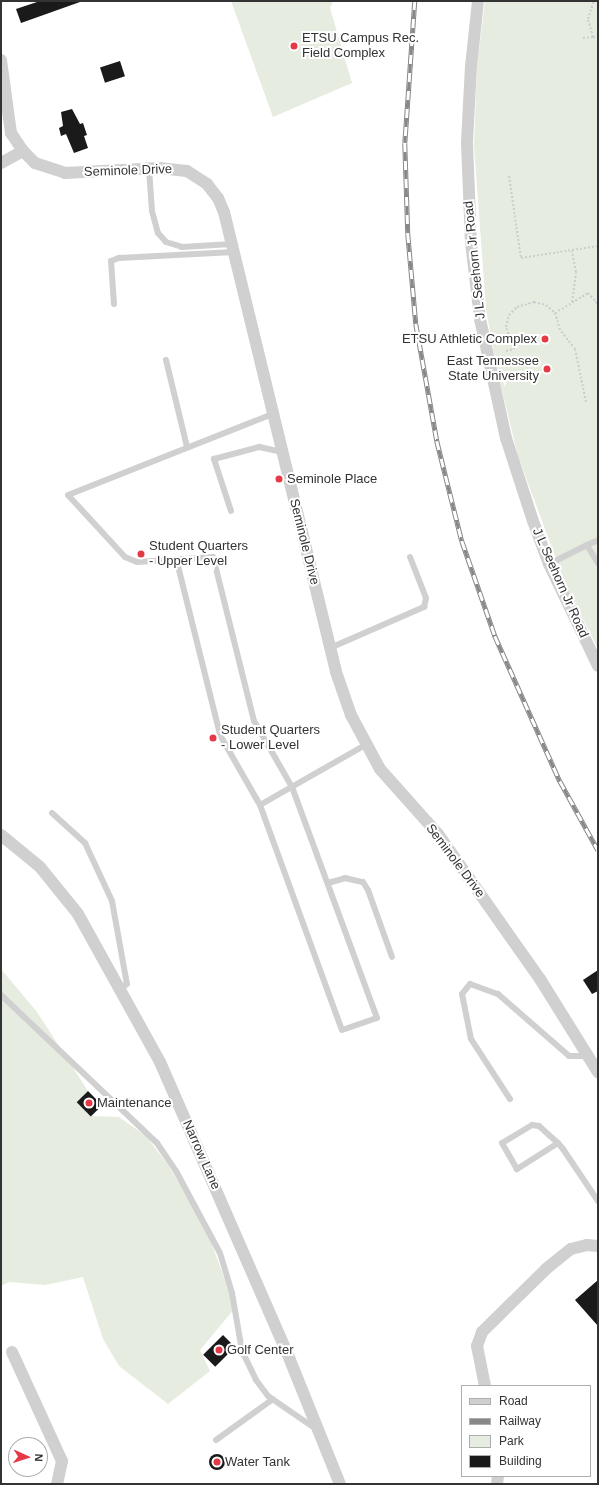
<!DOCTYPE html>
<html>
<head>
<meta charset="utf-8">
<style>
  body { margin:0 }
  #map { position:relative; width:599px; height:1485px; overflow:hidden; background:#fff; font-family:Helvetica,sans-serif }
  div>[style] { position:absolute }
  .green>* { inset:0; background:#e6ecdf }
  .building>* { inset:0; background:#1a1a1a; transform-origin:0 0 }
  .round { border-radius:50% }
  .path>* { height:2px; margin-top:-1px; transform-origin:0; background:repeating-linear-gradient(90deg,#cdcdcd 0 2px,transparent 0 4px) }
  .service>* { height:6px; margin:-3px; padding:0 3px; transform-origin:3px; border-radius:3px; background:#d0d0d0 }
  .minor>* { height:12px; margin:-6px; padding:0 6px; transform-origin:6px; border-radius:6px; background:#d0d0d0 }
  .rail>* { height:4.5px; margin-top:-2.25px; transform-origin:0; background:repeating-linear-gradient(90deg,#fff 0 9px,#888 0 18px); box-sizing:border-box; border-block:1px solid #888 }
  .dots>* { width:11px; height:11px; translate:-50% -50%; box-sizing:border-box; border:2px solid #fff; border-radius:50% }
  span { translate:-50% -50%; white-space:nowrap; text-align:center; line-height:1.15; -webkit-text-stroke:4px #fff; paint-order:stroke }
  .poi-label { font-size:13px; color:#333 }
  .left { translate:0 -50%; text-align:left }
  .right { translate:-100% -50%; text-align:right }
  .street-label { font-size:13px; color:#333 }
  .frame { position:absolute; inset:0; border:2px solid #333; pointer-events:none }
  .legend { position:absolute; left:461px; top:1385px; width:130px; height:92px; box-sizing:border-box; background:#fff; border:1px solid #adadad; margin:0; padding:5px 7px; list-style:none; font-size:12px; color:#333 }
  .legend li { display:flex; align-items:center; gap:8px; height:20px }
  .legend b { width:20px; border:1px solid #adadad }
  .north { position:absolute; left:8px; top:1437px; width:40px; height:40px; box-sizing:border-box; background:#fff; border:1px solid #adadad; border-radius:50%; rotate:93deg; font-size:11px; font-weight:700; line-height:16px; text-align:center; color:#333 }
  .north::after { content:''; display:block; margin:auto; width:14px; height:18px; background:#e63946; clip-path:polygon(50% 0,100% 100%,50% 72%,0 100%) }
</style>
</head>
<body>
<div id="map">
  <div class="green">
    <div style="clip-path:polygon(231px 1px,333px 1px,330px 8px,352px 83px,273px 117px)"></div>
    <div style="clip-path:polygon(485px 1px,598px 1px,598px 649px,565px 583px,518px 456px,497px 370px,486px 309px,474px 146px,477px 67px)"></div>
    <div style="clip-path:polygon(1px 969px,37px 1012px,88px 1091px,77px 1102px,91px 1116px,119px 1117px,146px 1136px,168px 1165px,206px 1228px,235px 1308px,200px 1350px,210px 1371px,168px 1404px,119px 1366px,103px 1339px,83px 1277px,45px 1285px,9px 1282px,1px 1286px)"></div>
  </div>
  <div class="building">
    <div style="clip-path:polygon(40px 1px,80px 1px,80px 2px,21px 23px,16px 9px)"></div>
    <div style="left:120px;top:61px;width:16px;height:21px;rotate:72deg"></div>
    <div style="clip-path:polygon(72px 109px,80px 124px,83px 123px,87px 135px,84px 136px,88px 148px,74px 153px,66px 134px,61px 136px,59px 128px,63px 126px,61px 112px)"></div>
    <div style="clip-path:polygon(598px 970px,598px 991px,592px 994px,583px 980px)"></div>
    <div style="left:88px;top:1091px;width:20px;height:16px;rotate:45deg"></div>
    <div style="clip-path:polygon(598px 1280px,598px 1326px,575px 1300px)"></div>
    <div style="left:223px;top:1335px;width:17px;height:28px;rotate:45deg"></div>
    <div class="round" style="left:209px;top:1454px;width:16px;height:16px"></div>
  </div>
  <div class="path">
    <div style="left:593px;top:37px;width:5px;rotate:11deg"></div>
    <div style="left:583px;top:38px;width:10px;rotate:-6deg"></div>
    <div style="left:593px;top:37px;width:19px;rotate:-106deg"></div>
    <div style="left:588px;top:19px;width:19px;rotate:-72deg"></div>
    <div style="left:509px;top:176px;width:83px;rotate:81.7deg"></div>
    <div style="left:521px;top:258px;width:78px;rotate:-8.9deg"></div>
    <div style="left:572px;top:302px;width:30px;rotate:-82deg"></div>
    <div style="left:576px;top:272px;width:21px;rotate:-101deg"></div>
    <div style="left:506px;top:351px;width:8px;rotate:-14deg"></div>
    <div style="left:514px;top:349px;width:23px;rotate:-110deg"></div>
    <div style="left:506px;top:327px;width:12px;rotate:-76deg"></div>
    <div style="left:509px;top:315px;width:11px;rotate:-45deg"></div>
    <div style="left:517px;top:307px;width:18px;rotate:-16deg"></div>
    <div style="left:534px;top:302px;width:12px;rotate:14deg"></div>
    <div style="left:546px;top:305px;width:12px;rotate:42deg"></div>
    <div style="left:586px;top:402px;width:54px;rotate:-101.7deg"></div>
    <div style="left:575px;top:349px;width:24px;rotate:-128deg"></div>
    <div style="left:560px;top:330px;width:18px;rotate:-106deg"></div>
    <div style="left:555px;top:313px;width:39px;rotate:-31deg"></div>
    <div style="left:588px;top:293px;width:15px;rotate:48deg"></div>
  </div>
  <div class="service">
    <div style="left:149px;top:169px;width:42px;rotate:85.9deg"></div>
    <div style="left:152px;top:211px;width:23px;rotate:75deg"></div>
    <div style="left:158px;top:233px;width:12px;rotate:48deg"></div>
    <div style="left:166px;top:242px;width:17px;rotate:17deg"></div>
    <div style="left:182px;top:247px;width:50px;rotate:-3.4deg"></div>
    <div style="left:114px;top:304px;width:43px;rotate:-94deg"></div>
    <div style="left:111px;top:261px;width:9px;rotate:-21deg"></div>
    <div style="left:119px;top:258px;width:115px;rotate:-3deg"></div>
    <div style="left:166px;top:360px;width:89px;rotate:76.4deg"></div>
    <div style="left:231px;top:511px;width:55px;rotate:-108.1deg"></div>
    <div style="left:214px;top:459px;width:47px;rotate:-14.9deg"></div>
    <div style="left:259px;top:447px;width:24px;rotate:12deg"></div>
    <div style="left:587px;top:545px;width:12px;rotate:-24deg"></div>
    <div style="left:177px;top:562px;width:178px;rotate:76deg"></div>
    <div style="left:220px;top:735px;width:81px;rotate:60.3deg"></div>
    <div style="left:260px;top:805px;width:121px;rotate:-29.7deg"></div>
    <div style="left:549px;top:564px;width:42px;rotate:-26.6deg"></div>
    <div style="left:587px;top:545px;width:21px;rotate:59deg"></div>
    <div style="left:330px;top:648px;width:103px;rotate:-23.6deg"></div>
    <div style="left:424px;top:607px;width:9px;rotate:-77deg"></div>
    <div style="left:426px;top:598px;width:44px;rotate:-111.3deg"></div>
    <div style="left:260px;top:805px;width:239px;rotate:70deg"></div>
    <div style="left:342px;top:1030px;width:37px;rotate:-19deg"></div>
    <div style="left:377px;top:1018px;width:246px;rotate:-110.2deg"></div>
    <div style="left:292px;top:787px;width:76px;rotate:-119.9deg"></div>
    <div style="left:254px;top:721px;width:169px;rotate:-104deg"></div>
    <div style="left:213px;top:557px;width:76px;rotate:176.2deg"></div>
    <div style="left:137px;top:562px;width:13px;rotate:-157deg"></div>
    <div style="left:125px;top:557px;width:84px;rotate:-132.6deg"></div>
    <div style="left:68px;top:495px;width:220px;rotate:-21.6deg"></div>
    <div style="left:52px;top:813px;width:45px;rotate:42.3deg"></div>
    <div style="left:85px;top:843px;width:64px;rotate:65deg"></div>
    <div style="left:112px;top:901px;width:84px;rotate:79.8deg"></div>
    <div style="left:127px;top:984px;width:9px;rotate:144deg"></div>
    <div style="left:328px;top:883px;width:18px;rotate:-16deg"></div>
    <div style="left:345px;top:878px;width:18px;rotate:13deg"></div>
    <div style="left:363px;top:882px;width:9px;rotate:58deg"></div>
    <div style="left:368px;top:890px;width:71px;rotate:70.3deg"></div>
    <div style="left:1px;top:995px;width:215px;rotate:43.5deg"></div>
    <div style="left:157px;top:1143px;width:34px;rotate:56deg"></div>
    <div style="left:176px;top:1171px;width:93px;rotate:61.8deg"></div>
    <div style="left:220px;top:1253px;width:42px;rotate:73.3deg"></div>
    <div style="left:232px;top:1293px;width:59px;rotate:80.2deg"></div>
    <div style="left:242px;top:1351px;width:32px;rotate:64deg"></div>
    <div style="left:256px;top:1380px;width:20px;rotate:53deg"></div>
    <div style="left:268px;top:1396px;width:58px;rotate:34.5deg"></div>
    <div style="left:510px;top:1099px;width:72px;rotate:-123deg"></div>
    <div style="left:471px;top:1039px;width:46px;rotate:-101.3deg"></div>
    <div style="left:462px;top:994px;width:13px;rotate:-51deg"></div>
    <div style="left:470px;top:984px;width:30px;rotate:20deg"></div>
    <div style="left:498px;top:994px;width:94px;rotate:41.1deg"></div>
    <div style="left:569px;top:1056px;width:19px"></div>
    <div style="left:558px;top:1143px;width:49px;rotate:147.6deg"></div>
    <div style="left:517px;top:1169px;width:30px;rotate:-120deg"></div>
    <div style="left:502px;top:1143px;width:35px;rotate:-31deg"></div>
    <div style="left:532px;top:1125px;width:7px;rotate:8deg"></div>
    <div style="left:539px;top:1126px;width:25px;rotate:42deg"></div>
    <div style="left:558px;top:1143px;width:8px;rotate:50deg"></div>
    <div style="left:563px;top:1149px;width:63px;rotate:56.1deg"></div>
    <div style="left:216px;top:1440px;width:70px;rotate:-35.7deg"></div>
  </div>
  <div class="minor">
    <div style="left:478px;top:1px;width:65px;rotate:96.1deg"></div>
    <div style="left:471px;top:66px;width:77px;rotate:93deg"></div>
    <div style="left:467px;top:143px;width:99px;rotate:87.7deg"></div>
    <div style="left:471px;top:242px;width:78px;rotate:83.3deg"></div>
    <div style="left:480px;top:319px;width:122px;rotate:77.7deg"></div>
    <div style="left:506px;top:438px;width:87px;rotate:72deg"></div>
    <div style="left:533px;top:521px;width:46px;rotate:69.6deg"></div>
    <div style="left:549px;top:564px;width:113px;rotate:64.3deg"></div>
    <div style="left:1px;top:60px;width:74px;rotate:82.2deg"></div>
    <div style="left:11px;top:133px;width:22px;rotate:56deg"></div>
    <div style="left:23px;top:151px;width:17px;rotate:45deg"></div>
    <div style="left:35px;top:163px;width:32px;rotate:18deg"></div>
    <div style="left:65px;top:173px;width:94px;rotate:-3deg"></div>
    <div style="left:159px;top:168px;width:28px;rotate:6deg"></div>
    <div style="left:187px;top:171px;width:24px;rotate:33deg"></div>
    <div style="left:207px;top:184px;width:18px;rotate:52deg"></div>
    <div style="left:218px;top:198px;width:15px;rotate:67deg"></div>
    <div style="left:224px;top:212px;width:473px;rotate:76.3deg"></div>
    <div style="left:336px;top:672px;width:46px;rotate:70.8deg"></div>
    <div style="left:351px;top:715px;width:61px;rotate:61.8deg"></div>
    <div style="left:380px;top:769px;width:87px;rotate:48.3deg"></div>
    <div style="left:438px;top:834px;width:177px;rotate:54.9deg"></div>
    <div style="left:540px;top:979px;width:110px;rotate:58.1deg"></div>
    <div style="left:1px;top:163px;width:25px;rotate:-29deg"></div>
    <div style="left:1px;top:835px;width:50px;rotate:39.4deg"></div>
    <div style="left:40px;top:867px;width:60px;rotate:51deg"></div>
    <div style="left:78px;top:914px;width:169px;rotate:61deg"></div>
    <div style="left:160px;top:1062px;width:314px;rotate:66.4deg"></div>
    <div style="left:286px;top:1350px;width:144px;rotate:68.1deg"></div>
    <div style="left:12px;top:1352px;width:120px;rotate:65.4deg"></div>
    <div style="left:62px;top:1461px;width:24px;rotate:102deg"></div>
    <div style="left:485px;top:1386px;width:41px;rotate:-101.3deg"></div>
    <div style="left:477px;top:1346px;width:15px;rotate:-70deg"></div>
    <div style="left:482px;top:1332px;width:90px;rotate:-44.5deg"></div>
    <div style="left:546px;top:1269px;width:32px;rotate:-39deg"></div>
    <div style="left:571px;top:1249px;width:16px;rotate:-14deg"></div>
    <div style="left:587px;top:1245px;width:11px;rotate:5deg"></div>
    <div style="left:497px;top:1484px;width:8px;rotate:-83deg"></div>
  </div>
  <div class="rail">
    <div style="left:415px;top:1px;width:142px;rotate:94deg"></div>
    <div style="left:405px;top:143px;width:91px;rotate:88.1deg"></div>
    <div style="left:408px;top:234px;width:90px;rotate:84.9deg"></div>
    <div style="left:416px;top:324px;width:119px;rotate:79.8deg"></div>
    <div style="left:437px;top:441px;width:103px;rotate:76deg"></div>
    <div style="left:462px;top:541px;width:101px;rotate:70.8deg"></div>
    <div style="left:495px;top:636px;width:159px;rotate:65.9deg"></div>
    <div style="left:560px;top:781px;width:79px;rotate:61.2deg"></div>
  </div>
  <div class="dots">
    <div style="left:294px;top:46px;background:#e63946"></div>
    <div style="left:545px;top:339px;background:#e63946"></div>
    <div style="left:547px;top:369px;background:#e63946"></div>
    <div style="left:279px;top:479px;background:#e63946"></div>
    <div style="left:141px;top:554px;background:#e63946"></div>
    <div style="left:213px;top:738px;background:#e63946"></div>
    <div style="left:89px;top:1103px;background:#e63946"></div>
    <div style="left:219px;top:1350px;background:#e63946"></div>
    <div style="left:217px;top:1462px;background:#e63946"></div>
  </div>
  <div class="poi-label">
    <span class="left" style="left:302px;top:46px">ETSU Campus Rec.<br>Field Complex</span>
    <span class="right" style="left:537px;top:339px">ETSU Athletic Complex</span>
    <span class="right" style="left:539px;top:369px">East Tennessee<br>State University</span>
    <span class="left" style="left:287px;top:479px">Seminole Place</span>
    <span class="left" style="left:149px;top:554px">Student Quarters<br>- Upper Level</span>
    <span class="left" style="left:221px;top:738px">Student Quarters<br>- Lower Level</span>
    <span class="left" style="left:97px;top:1103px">Maintenance</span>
    <span class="left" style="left:227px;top:1350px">Golf Center</span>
    <span class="left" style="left:225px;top:1462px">Water Tank</span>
  </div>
  <div class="street-label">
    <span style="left:128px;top:171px;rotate:-2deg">Seminole Drive</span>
    <span style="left:475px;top:260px;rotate:-96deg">J L Seehorn Jr Road</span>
    <span style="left:304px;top:542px;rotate:76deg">Seminole Drive</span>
    <span style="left:560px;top:583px;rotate:66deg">J L Seehorn Jr Road</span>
    <span style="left:455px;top:861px;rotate:53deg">Seminole Drive</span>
    <span style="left:201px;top:1155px;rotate:66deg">Narrow Lane</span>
  </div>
  <div class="frame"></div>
  <ul class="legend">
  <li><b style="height:5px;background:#d0d0d0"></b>Road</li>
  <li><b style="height:5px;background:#888"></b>Railway</li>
  <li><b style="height:11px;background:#e6ecdf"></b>Park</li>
  <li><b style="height:11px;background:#1a1a1a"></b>Building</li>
  </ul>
  <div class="north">N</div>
</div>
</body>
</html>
